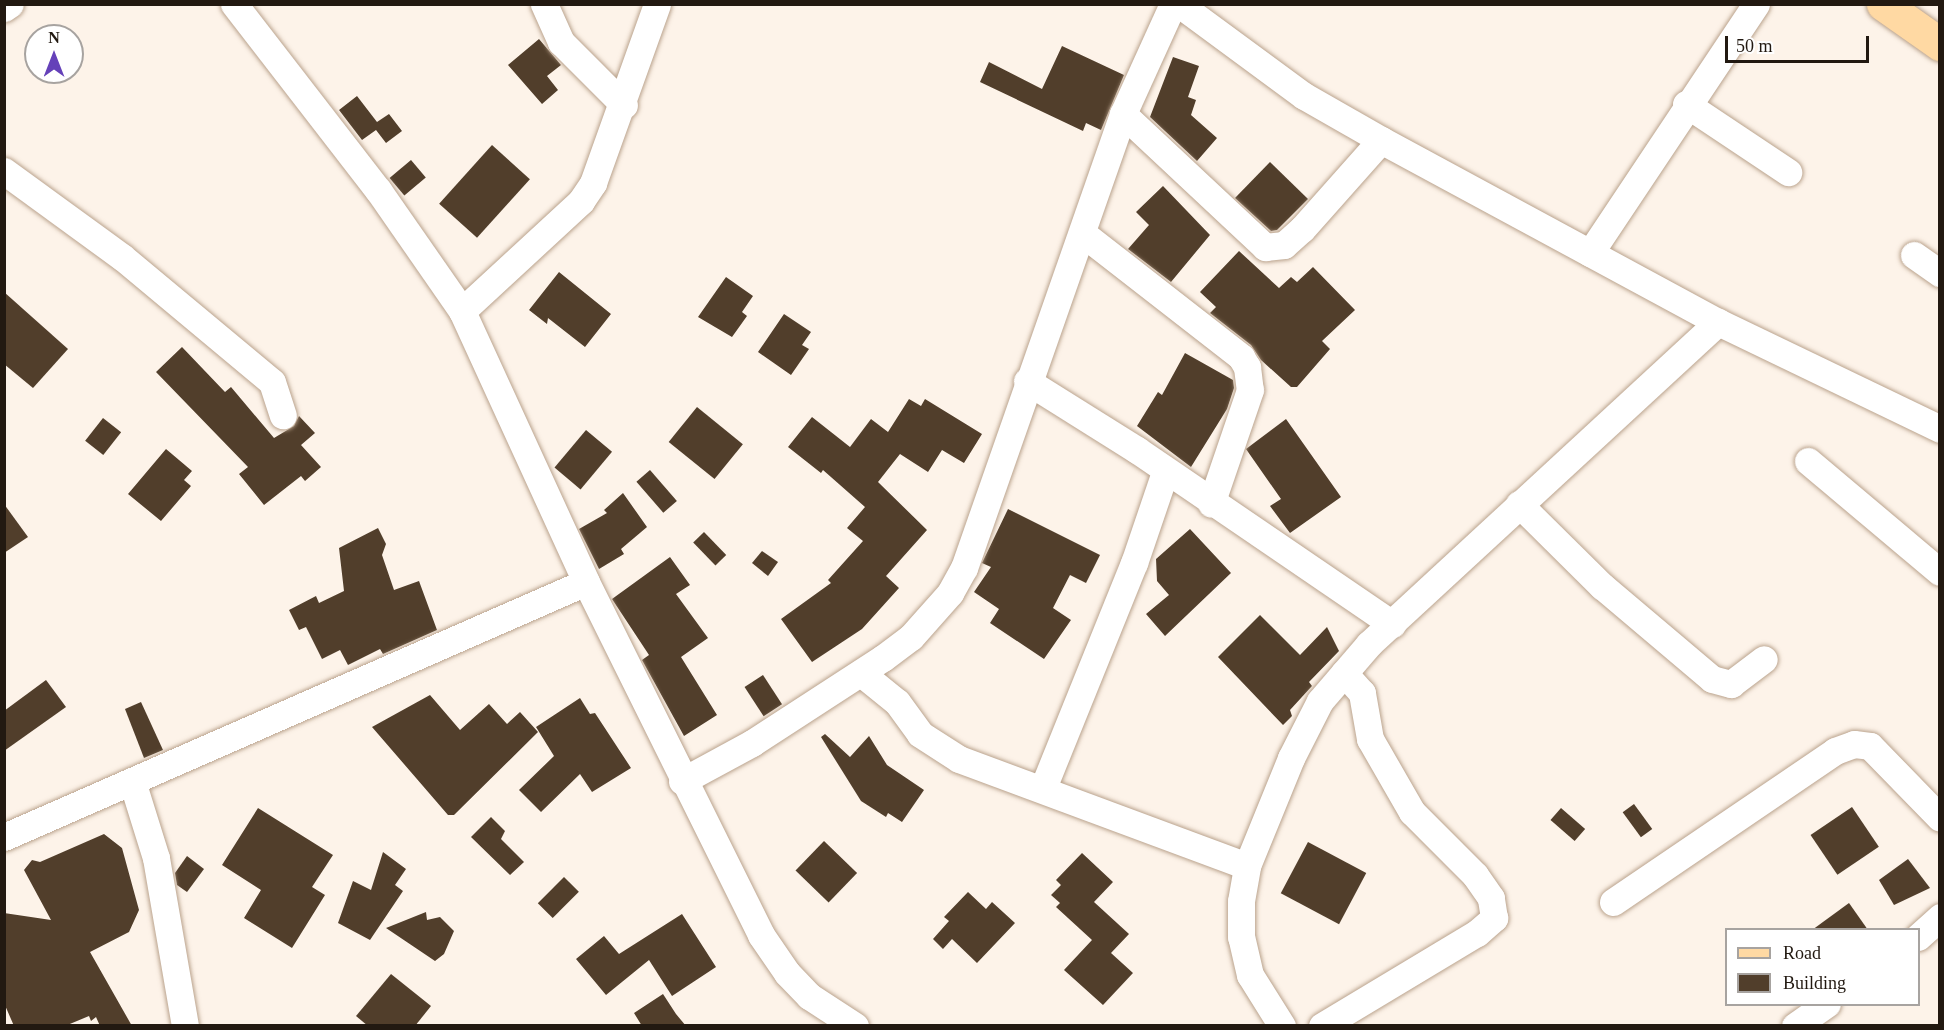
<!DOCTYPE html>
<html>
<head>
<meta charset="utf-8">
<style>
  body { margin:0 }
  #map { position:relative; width:1944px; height:1030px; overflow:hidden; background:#fdf3e9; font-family:"Times New Roman",serif }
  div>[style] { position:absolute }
  .building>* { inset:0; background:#513e2b; transform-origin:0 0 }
  .roads { filter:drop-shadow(0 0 2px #baa38d) drop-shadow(0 0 2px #baa38d) }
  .minor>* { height:27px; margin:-13.5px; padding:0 13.5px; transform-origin:13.5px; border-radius:13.5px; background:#fff }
  .major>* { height:33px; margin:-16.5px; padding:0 16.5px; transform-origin:16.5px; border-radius:16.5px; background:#ffd9a3 }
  span { translate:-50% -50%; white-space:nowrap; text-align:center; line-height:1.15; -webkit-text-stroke:6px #fff; paint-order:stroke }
  .frame { position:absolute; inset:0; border:6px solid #221911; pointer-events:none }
  .legend { position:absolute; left:1725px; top:928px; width:195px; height:78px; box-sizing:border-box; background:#fff; border:2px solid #a7a3a0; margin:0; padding:8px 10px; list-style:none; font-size:18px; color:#221911 }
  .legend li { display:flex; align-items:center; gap:12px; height:30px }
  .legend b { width:30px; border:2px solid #a7a3a0 }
  .north { position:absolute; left:24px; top:24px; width:60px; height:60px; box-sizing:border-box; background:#fff; border:2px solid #a7a3a0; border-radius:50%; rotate:0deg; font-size:16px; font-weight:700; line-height:24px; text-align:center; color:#221911 }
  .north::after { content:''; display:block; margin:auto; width:21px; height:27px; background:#6541b9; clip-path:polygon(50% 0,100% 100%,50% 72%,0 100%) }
  .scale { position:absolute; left:1725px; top:36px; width:144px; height:27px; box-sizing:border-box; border:3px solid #221911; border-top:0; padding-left:8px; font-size:18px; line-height:21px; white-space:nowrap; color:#221911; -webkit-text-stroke:4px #fff; paint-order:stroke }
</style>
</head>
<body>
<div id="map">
  <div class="building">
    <div style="clip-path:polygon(539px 39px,561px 65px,547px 76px,558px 90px,542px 104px,508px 65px)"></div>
    <div style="clip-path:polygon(1062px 46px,1124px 75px,1101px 130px,1086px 123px,1083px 131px,980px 82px,989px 62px,1042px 89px)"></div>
    <div style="clip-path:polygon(1173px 57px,1199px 66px,1188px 97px,1196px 100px,1191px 115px,1217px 138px,1197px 161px,1150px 117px)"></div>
    <div style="clip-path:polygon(357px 96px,377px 122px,389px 114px,402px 131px,386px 143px,376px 130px,362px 140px,339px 110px)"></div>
    <div style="left:492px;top:145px;width:51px;height:79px;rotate:42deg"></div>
    <div style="left:411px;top:160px;width:23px;height:28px;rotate:50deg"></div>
    <div style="clip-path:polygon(1270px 162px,1308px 199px,1277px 230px,1271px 231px,1235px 198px)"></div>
    <div style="clip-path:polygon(1163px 186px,1210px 235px,1171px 282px,1128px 249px,1149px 225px,1136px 212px)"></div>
    <div style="clip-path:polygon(1239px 251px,1279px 288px,1291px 277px,1297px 282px,1313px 267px,1355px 310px,1322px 341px,1330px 349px,1297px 387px,1291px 387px,1261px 360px,1251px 345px,1210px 313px,1216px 307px,1200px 292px)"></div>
    <div style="clip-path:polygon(559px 272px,611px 314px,585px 347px,548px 318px,547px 324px,529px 310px)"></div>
    <div style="clip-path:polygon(726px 277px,753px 296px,742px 312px,747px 316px,732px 337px,698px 317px)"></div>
    <div style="clip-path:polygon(4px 292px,68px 349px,33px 388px,4px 364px)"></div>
    <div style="clip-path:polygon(784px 314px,811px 332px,802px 345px,809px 349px,791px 375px,758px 352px)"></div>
    <div style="clip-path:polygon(182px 347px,225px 392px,231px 387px,274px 438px,294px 426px,299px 416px,315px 433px,301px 445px,321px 467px,305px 481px,301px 476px,264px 505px,239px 474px,248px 467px,156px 372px)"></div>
    <div style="clip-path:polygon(1185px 353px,1233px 380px,1234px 388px,1227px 409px,1191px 467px,1137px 426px,1158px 392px,1162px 395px)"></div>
    <div style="clip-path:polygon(909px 399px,921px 406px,925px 399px,982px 434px,964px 463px,942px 450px,928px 472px,900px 454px,878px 482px,927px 530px,886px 576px,899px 588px,862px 629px,812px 662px,781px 619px,831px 583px,828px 580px,863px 541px,847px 528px,865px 507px,823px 470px,821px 473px,788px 447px,812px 417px,850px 447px,871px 419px,888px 432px)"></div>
    <div style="left:697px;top:407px;width:59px;height:45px;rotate:39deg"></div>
    <div style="left:103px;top:418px;width:23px;height:29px;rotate:38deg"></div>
    <div style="clip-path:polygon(1286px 419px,1341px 497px,1290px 533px,1270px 506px,1281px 499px,1246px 449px)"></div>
    <div style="left:586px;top:430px;width:34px;height:49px;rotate:40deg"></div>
    <div style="clip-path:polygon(166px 449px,192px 471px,184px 480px,191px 486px,161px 521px,128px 494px)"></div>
    <div style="left:650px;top:470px;width:41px;height:18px;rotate:49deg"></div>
    <div style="clip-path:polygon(623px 493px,647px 527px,621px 549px,624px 554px,599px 569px,579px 529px,607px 513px,604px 510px)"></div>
    <div style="clip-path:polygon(4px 504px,28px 537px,4px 553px)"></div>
    <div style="clip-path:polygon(1008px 509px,1100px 555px,1086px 583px,1070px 575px,1053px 608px,1071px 620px,1044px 659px,990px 623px,999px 609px,974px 592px,991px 567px,982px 563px)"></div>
    <div style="clip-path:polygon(378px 528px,386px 544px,382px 555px,394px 590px,419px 581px,437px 630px,383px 654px,380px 649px,348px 665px,340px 650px,322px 659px,306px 627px,299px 630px,289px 610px,316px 596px,319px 603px,344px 591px,339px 548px)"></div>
    <div style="clip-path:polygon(1190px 529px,1231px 573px,1165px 636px,1146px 614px,1169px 595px,1157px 581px,1156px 559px)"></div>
    <div style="left:704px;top:532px;width:32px;height:15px;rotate:46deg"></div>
    <div style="clip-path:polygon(762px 551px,778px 562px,768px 576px,752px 563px)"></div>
    <div style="clip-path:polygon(670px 557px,690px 585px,676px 594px,708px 638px,681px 657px,717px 715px,684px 736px,642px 660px,649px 655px,612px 599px)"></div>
    <div style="clip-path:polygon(1260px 615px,1300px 655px,1327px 627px,1339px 651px,1309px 682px,1312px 686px,1290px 710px,1292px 716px,1283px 725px,1218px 657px)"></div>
    <div style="left:763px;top:675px;width:35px;height:22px;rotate:57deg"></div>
    <div style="clip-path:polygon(46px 680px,66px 707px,4px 751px,4px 711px)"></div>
    <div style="clip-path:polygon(430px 695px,460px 730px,489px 704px,507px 724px,520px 712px,538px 732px,454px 815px,448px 815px,372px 727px)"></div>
    <div style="clip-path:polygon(580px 698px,590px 714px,595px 713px,631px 768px,592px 792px,580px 774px,541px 812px,519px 790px,554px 756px,536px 727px)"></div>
    <div style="clip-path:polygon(141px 702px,163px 750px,144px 758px,125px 709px)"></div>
    <div style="clip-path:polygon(825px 734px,850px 757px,869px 736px,887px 765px,924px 790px,902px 822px,888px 813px,886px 817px,861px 801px,821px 737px)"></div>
    <div style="left:1634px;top:804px;width:31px;height:14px;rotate:54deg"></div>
    <div style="left:1852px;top:807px;width:48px;height:50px;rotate:56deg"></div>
    <div style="clip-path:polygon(258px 808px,333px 855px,312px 887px,325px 895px,292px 948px,244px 918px,261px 890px,222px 865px)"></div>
    <div style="left:1561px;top:808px;width:32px;height:16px;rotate:41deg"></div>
    <div style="clip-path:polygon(491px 817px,505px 831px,501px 839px,524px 862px,510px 875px,471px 837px)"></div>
    <div style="clip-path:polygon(104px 834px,122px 848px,139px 910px,129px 932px,90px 952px,132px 1026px,100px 1026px,96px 1017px,91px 1021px,89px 1016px,65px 1026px,14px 1026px,4px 1003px,4px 913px,51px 920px,24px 870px,32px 860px,40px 862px)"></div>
    <div style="left:824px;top:841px;width:46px;height:41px;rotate:44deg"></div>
    <div style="left:1308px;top:842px;width:66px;height:58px;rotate:28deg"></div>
    <div style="clip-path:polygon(383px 852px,406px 869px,395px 885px,403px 891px,370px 940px,338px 923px,353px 881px,371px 890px)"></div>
    <div style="clip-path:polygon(1082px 853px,1113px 882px,1094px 902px,1129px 934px,1111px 953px,1133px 973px,1103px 1005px,1064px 970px,1092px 940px,1056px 907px,1060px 903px,1051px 895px,1061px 885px,1056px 880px)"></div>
    <div style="clip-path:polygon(187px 856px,204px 869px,187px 892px,177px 885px,175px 873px)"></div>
    <div style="clip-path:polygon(1908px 859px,1930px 888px,1894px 905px,1879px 880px)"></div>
    <div style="left:564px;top:877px;width:21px;height:37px;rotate:45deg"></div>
    <div style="clip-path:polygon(968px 892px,986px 909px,992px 902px,1015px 923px,977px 963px,952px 939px,943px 949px,933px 939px,949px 921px,944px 917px)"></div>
    <div style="clip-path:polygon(1849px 903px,1868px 930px,1812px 930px)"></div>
    <div style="clip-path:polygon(426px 912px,427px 920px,440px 917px,454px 931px,444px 954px,435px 961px,386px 928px)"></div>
    <div style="clip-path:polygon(682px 914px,716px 967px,672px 996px,649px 960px,606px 995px,576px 959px,604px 936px,619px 954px)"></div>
    <div style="clip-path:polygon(391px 974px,431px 1006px,415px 1026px,368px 1026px,356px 1016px)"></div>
    <div style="clip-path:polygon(663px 994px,676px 1014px,686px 1026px,642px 1026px,634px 1013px)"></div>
  </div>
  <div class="roads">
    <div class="minor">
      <div style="left:234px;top:4px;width:235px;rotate:52.3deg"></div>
      <div style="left:378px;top:190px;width:147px;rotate:55.2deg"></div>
      <div style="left:462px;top:311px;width:298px;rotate:65.4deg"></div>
      <div style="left:586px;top:582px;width:394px;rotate:63.6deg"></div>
      <div style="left:761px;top:935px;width:46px;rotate:55.6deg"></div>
      <div style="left:787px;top:973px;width:32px;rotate:46deg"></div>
      <div style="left:809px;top:996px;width:55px;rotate:33.1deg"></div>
      <div style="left:544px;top:4px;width:42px;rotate:65.9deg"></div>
      <div style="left:561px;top:42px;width:89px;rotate:45deg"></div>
      <div style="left:1179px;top:4px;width:155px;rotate:36.4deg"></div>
      <div style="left:1304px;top:96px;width:89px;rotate:29.7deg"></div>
      <div style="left:1381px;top:140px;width:383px;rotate:28.4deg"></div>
      <div style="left:1718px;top:322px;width:246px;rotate:25.7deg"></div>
      <div style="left:4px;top:8px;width:7px;rotate:-34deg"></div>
      <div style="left:1686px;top:104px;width:123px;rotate:33.7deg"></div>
      <div style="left:1123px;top:114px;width:195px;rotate:43.1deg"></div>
      <div style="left:1265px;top:247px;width:19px;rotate:-6deg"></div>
      <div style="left:1284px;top:245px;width:24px;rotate:-42deg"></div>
      <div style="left:1302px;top:229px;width:119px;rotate:-48.4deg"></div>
      <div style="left:4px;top:171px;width:146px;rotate:36.1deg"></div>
      <div style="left:122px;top:257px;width:195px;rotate:39.8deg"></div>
      <div style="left:272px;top:382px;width:35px;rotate:72deg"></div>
      <div style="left:1082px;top:233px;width:202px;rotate:37.9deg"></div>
      <div style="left:1241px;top:357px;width:12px;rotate:59deg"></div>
      <div style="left:1247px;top:367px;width:23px;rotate:83deg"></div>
      <div style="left:1250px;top:390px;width:120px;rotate:108.9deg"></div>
      <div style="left:1590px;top:253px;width:299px;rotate:-56.3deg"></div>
      <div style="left:1914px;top:255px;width:32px;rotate:35deg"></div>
      <div style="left:462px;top:311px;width:162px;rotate:-42.7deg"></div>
      <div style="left:581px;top:201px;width:22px;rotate:-56deg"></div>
      <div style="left:593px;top:183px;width:190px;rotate:-70.3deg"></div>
      <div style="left:1027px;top:381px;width:130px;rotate:32.1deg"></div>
      <div style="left:1137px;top:450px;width:309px;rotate:34.3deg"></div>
      <div style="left:1808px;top:461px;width:172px;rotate:40.1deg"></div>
      <div style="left:1519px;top:504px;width:117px;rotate:44.7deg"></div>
      <div style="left:1602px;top:586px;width:144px;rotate:40.2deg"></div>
      <div style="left:1712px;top:679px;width:20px;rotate:15deg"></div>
      <div style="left:1731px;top:684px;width:41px;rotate:-37.1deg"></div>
      <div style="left:861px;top:673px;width:46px;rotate:38.9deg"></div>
      <div style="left:897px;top:702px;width:39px;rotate:54deg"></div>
      <div style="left:920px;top:734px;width:46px;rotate:32.7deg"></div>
      <div style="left:959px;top:759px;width:307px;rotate:20.4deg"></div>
      <div style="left:132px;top:781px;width:81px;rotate:72.7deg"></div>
      <div style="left:156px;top:858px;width:170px;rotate:80.2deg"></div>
      <div style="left:682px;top:781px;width:80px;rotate:-28.5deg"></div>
      <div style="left:752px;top:743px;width:156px;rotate:-33deg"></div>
      <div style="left:883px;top:658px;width:35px;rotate:-37deg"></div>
      <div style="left:911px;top:637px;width:59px;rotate:-48.4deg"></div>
      <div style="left:950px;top:593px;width:29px;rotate:-61deg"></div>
      <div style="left:964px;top:568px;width:481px;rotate:-70.7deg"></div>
      <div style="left:1123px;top:114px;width:121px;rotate:-65.6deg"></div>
      <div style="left:1043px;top:788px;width:243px;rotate:-68deg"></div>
      <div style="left:1134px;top:563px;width:96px;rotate:-71.2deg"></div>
      <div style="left:4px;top:837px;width:635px;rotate:-23.66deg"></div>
      <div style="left:1613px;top:902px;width:268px;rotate:-34.2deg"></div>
      <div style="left:1835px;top:751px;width:20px;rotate:-20deg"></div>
      <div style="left:1854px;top:744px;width:16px;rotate:7deg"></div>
      <div style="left:1870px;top:746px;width:100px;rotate:45.8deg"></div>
      <div style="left:1918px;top:937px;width:30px;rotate:-42deg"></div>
      <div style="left:1282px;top:1026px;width:60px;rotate:-122.1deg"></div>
      <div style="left:1250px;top:975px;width:39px;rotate:-103deg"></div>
      <div style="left:1241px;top:937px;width:36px;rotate:-90deg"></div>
      <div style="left:1241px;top:901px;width:36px;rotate:-80deg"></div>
      <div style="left:1247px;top:866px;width:117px;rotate:-67.8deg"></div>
      <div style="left:1291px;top:758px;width:64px;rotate:-63deg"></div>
      <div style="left:1320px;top:701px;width:75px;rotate:-49.3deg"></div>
      <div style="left:1369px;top:644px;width:475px;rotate:-42.7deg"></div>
      <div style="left:1322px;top:1026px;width:181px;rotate:-31deg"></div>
      <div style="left:1477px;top:933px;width:23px;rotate:-41deg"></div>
      <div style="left:1494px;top:918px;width:20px;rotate:-99deg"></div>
      <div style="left:1491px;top:898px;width:28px;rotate:-125deg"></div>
      <div style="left:1475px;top:875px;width:89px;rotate:-135deg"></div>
      <div style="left:1412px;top:812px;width:84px;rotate:-119.9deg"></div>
      <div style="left:1370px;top:739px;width:47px;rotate:-99.9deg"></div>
      <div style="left:1362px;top:693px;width:27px;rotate:-132deg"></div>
      <div style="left:1795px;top:1026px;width:39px;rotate:-35deg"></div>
    </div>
    <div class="major">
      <div style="left:1883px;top:4px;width:70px;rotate:35.1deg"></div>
    </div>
  </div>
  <div class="frame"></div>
  <ul class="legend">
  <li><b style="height:8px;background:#ffd9a3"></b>Road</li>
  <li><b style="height:16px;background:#513e2b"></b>Building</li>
  </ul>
  <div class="north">N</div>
  <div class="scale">50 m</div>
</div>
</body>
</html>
